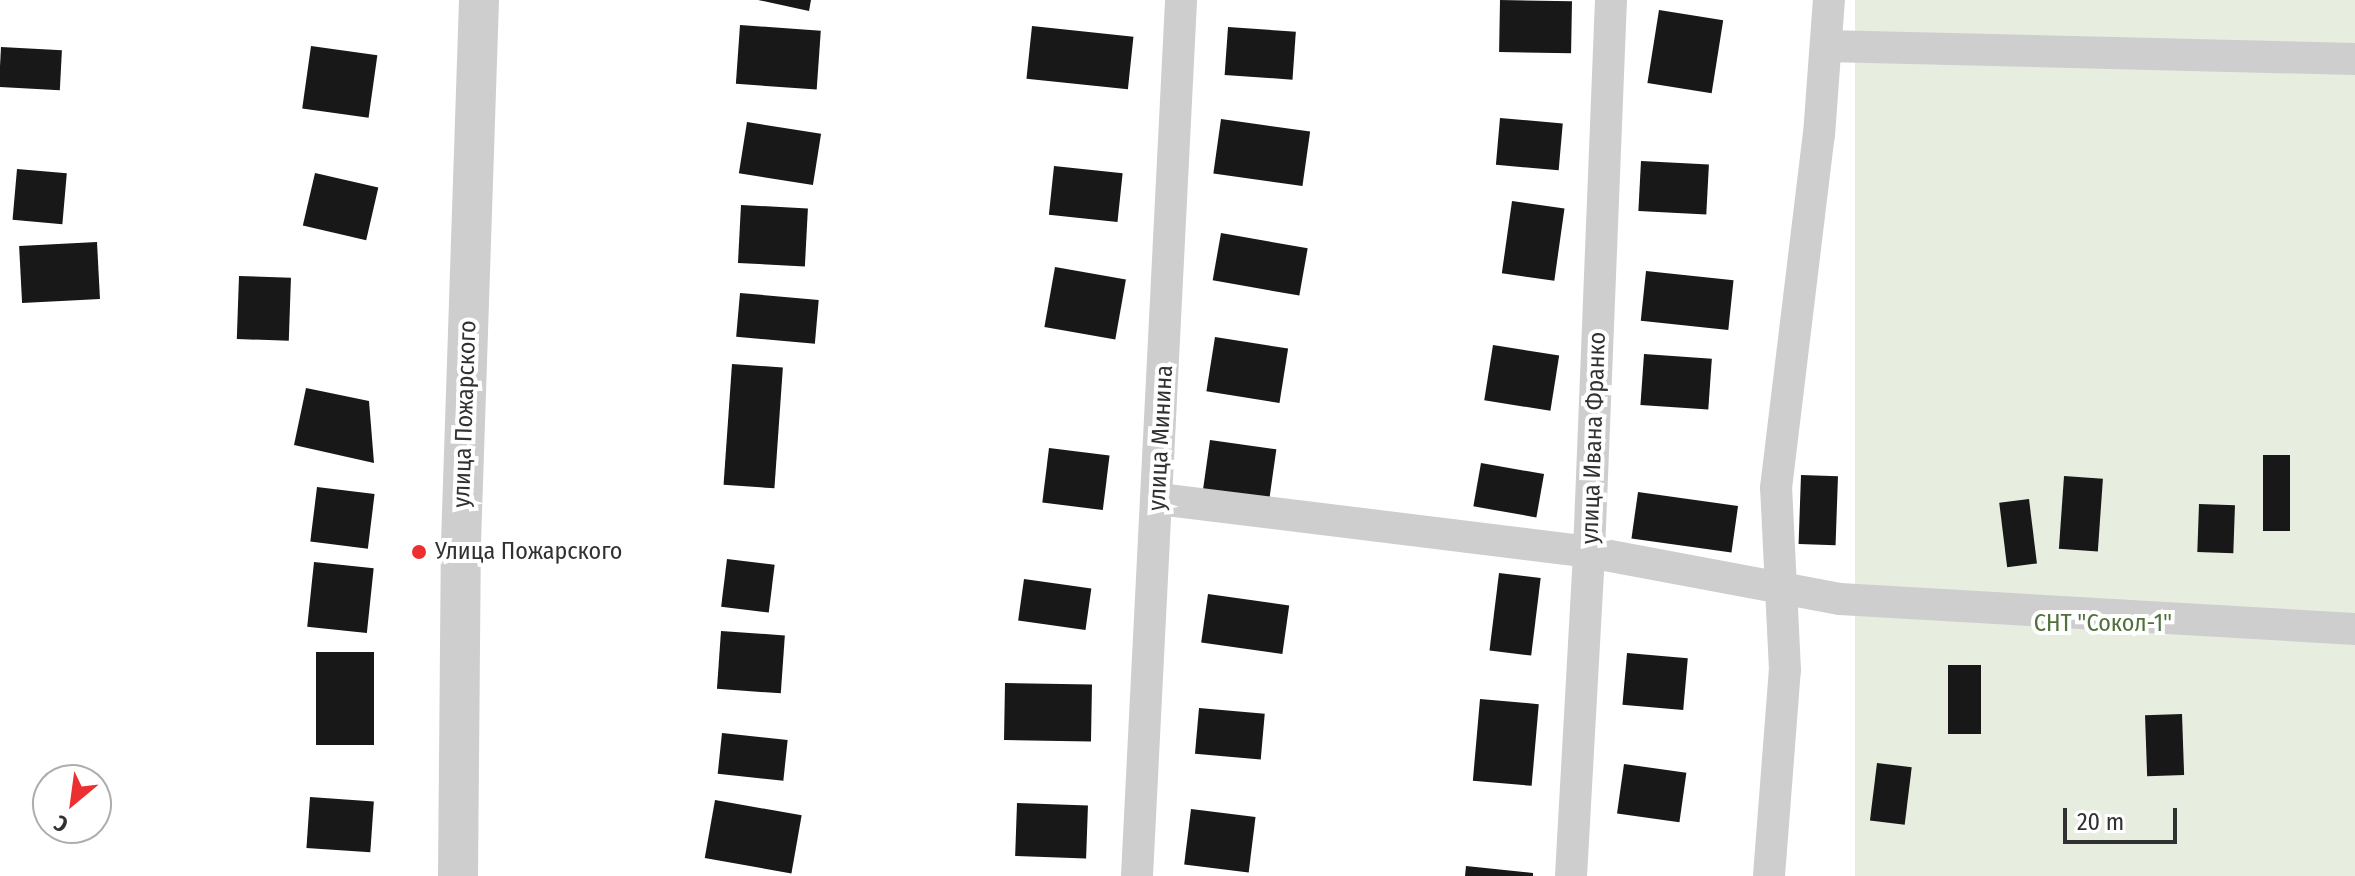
<!DOCTYPE html>
<html>
<head>
<meta charset="utf-8">
<style>
  body { margin:0 }
  #map { position:relative; width:2355px; height:876px; overflow:hidden; background:#fff; font-family:"Fira Sans Condensed",sans-serif }
  div>[style] { position:absolute }
  .green>* { inset:0; background:#e7eee0; transform-origin:0 0 }
  .building>* { inset:0; background:#181818; transform-origin:0 0 }
  .minor>* { height:32px; margin:-16px; padding:0 16px; transform-origin:16px; border-radius:16px; background:#cecece }
  .tertiary>* { height:40px; margin:-20px; padding:0 20px; transform-origin:20px; border-radius:20px; background:#cecece }
  .dots>* { width:22px; height:22px; translate:-50% -50%; box-sizing:border-box; border:4px solid #fff; border-radius:50% }
  span { translate:-50% -50%; white-space:nowrap; text-align:center; line-height:1.15; -webkit-text-stroke:8px #fff; paint-order:stroke }
  .street-label { font-size:24px; color:#313131 }
  .poi-label { font-size:24px; color:#313131 }
  .left { translate:0 -50%; text-align:left }
  .park-label { font-size:24px; color:#51703c }
  .north { position:absolute; left:32px; top:764px; width:80px; height:80px; box-sizing:border-box; background:#fff; border:2px solid #adadad; border-radius:50%; rotate:209deg; font-size:22px; font-weight:700; line-height:32px; text-align:center; color:#313131 }
  .north::after { content:''; display:block; margin:auto; width:28px; height:36px; background:#ec3032; clip-path:polygon(50% 0,100% 100%,50% 72%,0 100%) }
  .scale { position:absolute; left:2063px; top:808px; width:114px; height:36px; box-sizing:border-box; border:4px solid #313131; border-top:0; padding-left:10px; font-size:24px; line-height:28px; white-space:nowrap; color:#313131; -webkit-text-stroke:6px #fff; paint-order:stroke }
</style>
</head>
<body>
<div id="map">
  <div class="green">
    <div style="left:1855px;top:0;width:500px;height:876px"></div>
  </div>
  <div class="building">
    <div style="clip-path:polygon(758px 0,811px 0,809px 11px)"></div>
    <div style="left:1500px;top:0;width:72px;height:52px;rotate:1deg"></div>
    <div style="left:1659px;top:10px;width:65px;height:74px;rotate:9deg"></div>
    <div style="left:740px;top:25px;width:81px;height:59px;rotate:4deg"></div>
    <div style="left:1032px;top:26px;width:102px;height:53px;rotate:6deg"></div>
    <div style="left:1228px;top:27px;width:68px;height:48px;rotate:4deg"></div>
    <div style="left:311px;top:46px;width:67px;height:63px;rotate:8deg"></div>
    <div style="left:1px;top:47px;width:61px;height:40px;rotate:3deg"></div>
    <div style="left:1500px;top:118px;width:63px;height:47px;rotate:5deg"></div>
    <div style="left:1221px;top:119px;width:90px;height:55px;rotate:8deg"></div>
    <div style="left:747px;top:122px;width:75px;height:52px;rotate:9deg"></div>
    <div style="left:1641px;top:161px;width:68px;height:50px;rotate:3deg"></div>
    <div style="left:1054px;top:166px;width:69px;height:49px;rotate:6deg"></div>
    <div style="left:17px;top:169px;width:50px;height:51px;rotate:5deg"></div>
    <div style="left:315px;top:173px;width:65px;height:54px;rotate:13deg"></div>
    <div style="left:1512px;top:201px;width:53px;height:73px;rotate:8deg"></div>
    <div style="left:741px;top:205px;width:67px;height:58px;rotate:3deg"></div>
    <div style="left:1221px;top:233px;width:88px;height:48px;rotate:10deg"></div>
    <div style="left:97px;top:242px;width:57px;height:78px;rotate:87deg"></div>
    <div style="left:1055px;top:267px;width:72px;height:61px;rotate:10deg"></div>
    <div style="left:1646px;top:271px;width:88px;height:50px;rotate:6deg"></div>
    <div style="left:239px;top:276px;width:52px;height:63px;rotate:2deg"></div>
    <div style="left:740px;top:293px;width:79px;height:44px;rotate:5deg"></div>
    <div style="left:1215px;top:337px;width:74px;height:55px;rotate:9deg"></div>
    <div style="left:1493px;top:345px;width:67px;height:56px;rotate:9deg"></div>
    <div style="left:1644px;top:354px;width:68px;height:51px;rotate:4deg"></div>
    <div style="left:732px;top:364px;width:51px;height:121px;rotate:4deg"></div>
    <div style="clip-path:polygon(306px 388px,369px 401px,374px 463px,294px 445px)"></div>
    <div style="left:1210px;top:440px;width:67px;height:50px;rotate:8deg"></div>
    <div style="left:1049px;top:448px;width:61px;height:55px;rotate:7deg"></div>
    <div style="left:2263px;top:455px;width:27px;height:76px"></div>
    <div style="left:1481px;top:463px;width:64px;height:44px;rotate:10deg"></div>
    <div style="left:1801px;top:475px;width:37px;height:69px;rotate:2deg"></div>
    <div style="left:2064px;top:476px;width:39px;height:73px;rotate:4deg"></div>
    <div style="left:317px;top:487px;width:58px;height:55px;rotate:7deg"></div>
    <div style="left:1638px;top:492px;width:101px;height:47px;rotate:8deg"></div>
    <div style="left:2029px;top:499px;width:65px;height:30px;rotate:83deg"></div>
    <div style="left:2199px;top:504px;width:36px;height:48px;rotate:2deg"></div>
    <div style="left:727px;top:559px;width:48px;height:48px;rotate:7deg"></div>
    <div style="left:314px;top:562px;width:60px;height:65px;rotate:6deg"></div>
    <div style="left:1499px;top:573px;width:42px;height:78px;rotate:7deg"></div>
    <div style="left:1024px;top:579px;width:68px;height:42px;rotate:8deg"></div>
    <div style="left:1208px;top:594px;width:82px;height:49px;rotate:8deg"></div>
    <div style="left:721px;top:631px;width:64px;height:58px;rotate:4deg"></div>
    <div style="left:316px;top:652px;width:58px;height:93px"></div>
    <div style="left:1627px;top:653px;width:61px;height:52px;rotate:5deg"></div>
    <div style="left:1948px;top:665px;width:33px;height:69px"></div>
    <div style="left:1005px;top:683px;width:87px;height:57px;rotate:1deg"></div>
    <div style="left:1480px;top:699px;width:59px;height:82px;rotate:5deg"></div>
    <div style="left:1199px;top:708px;width:66px;height:46px;rotate:5deg"></div>
    <div style="left:2182px;top:714px;width:61px;height:37px;rotate:88deg"></div>
    <div style="left:722px;top:733px;width:66px;height:41px;rotate:6deg"></div>
    <div style="left:1877px;top:763px;width:35px;height:58px;rotate:7deg"></div>
    <div style="left:1624px;top:764px;width:63px;height:50px;rotate:8deg"></div>
    <div style="left:310px;top:797px;width:64px;height:51px;rotate:4deg"></div>
    <div style="left:715px;top:800px;width:88px;height:59px;rotate:10deg"></div>
    <div style="left:1017px;top:803px;width:71px;height:53px;rotate:2deg"></div>
    <div style="left:1191px;top:809px;width:65px;height:56px;rotate:7deg"></div>
    <div style="clip-path:polygon(1466px 866px,1533px 873px,1533px 876px,1465px 876px)"></div>
  </div>
  <div class="minor">
    <div style="left:1826px;top:46px;width:529px;rotate:1.41deg"></div>
    <div style="left:1159px;top:499px;width:433px;rotate:7deg"></div>
    <div style="left:1589px;top:552px;width:255px;rotate:10.6deg"></div>
    <div style="left:1840px;top:599px;width:516px;rotate:3.33deg"></div>
    <div style="left:1137px;top:876px;width:877px;rotate:-87.12deg"></div>
    <div style="left:1571px;top:876px;width:324px;rotate:-86.8deg"></div>
    <div style="left:1589px;top:552px;width:552px;rotate:-87.72deg"></div>
    <div style="left:1769px;top:876px;width:207px;rotate:-85.6deg"></div>
    <div style="left:1785px;top:670px;width:182px;rotate:-92.8deg"></div>
    <div style="left:1776px;top:488px;width:356px;rotate:-83.1deg"></div>
    <div style="left:1819px;top:135px;width:135px;rotate:-85.8deg"></div>
  </div>
  <div class="tertiary">
    <div style="left:458px;top:876px;width:333px;rotate:-89.5deg"></div>
    <div style="left:461px;top:543px;width:543px;rotate:-88.1deg"></div>
  </div>
  <div class="dots">
    <div style="left:419px;top:552px;background:#ec3032"></div>
  </div>
  <div class="street-label">
    <span style="left:465px;top:414px;rotate:-88deg">улица Пожарского</span>
    <span style="left:1161px;top:438px;rotate:-87deg">улица Минина</span>
    <span style="left:1594px;top:438px;rotate:-88deg">улица Ивана Франко</span>
  </div>
  <div class="poi-label">
    <span class="left" style="left:435px;top:552px">Улица Пожарского</span>
  </div>
  <div class="park-label">
    <span style="left:2103px;top:624px">СНТ "Сокол-1"</span>
  </div>
  <div class="north">С</div>
  <div class="scale">20 m</div>
</div>
</body>
</html>
